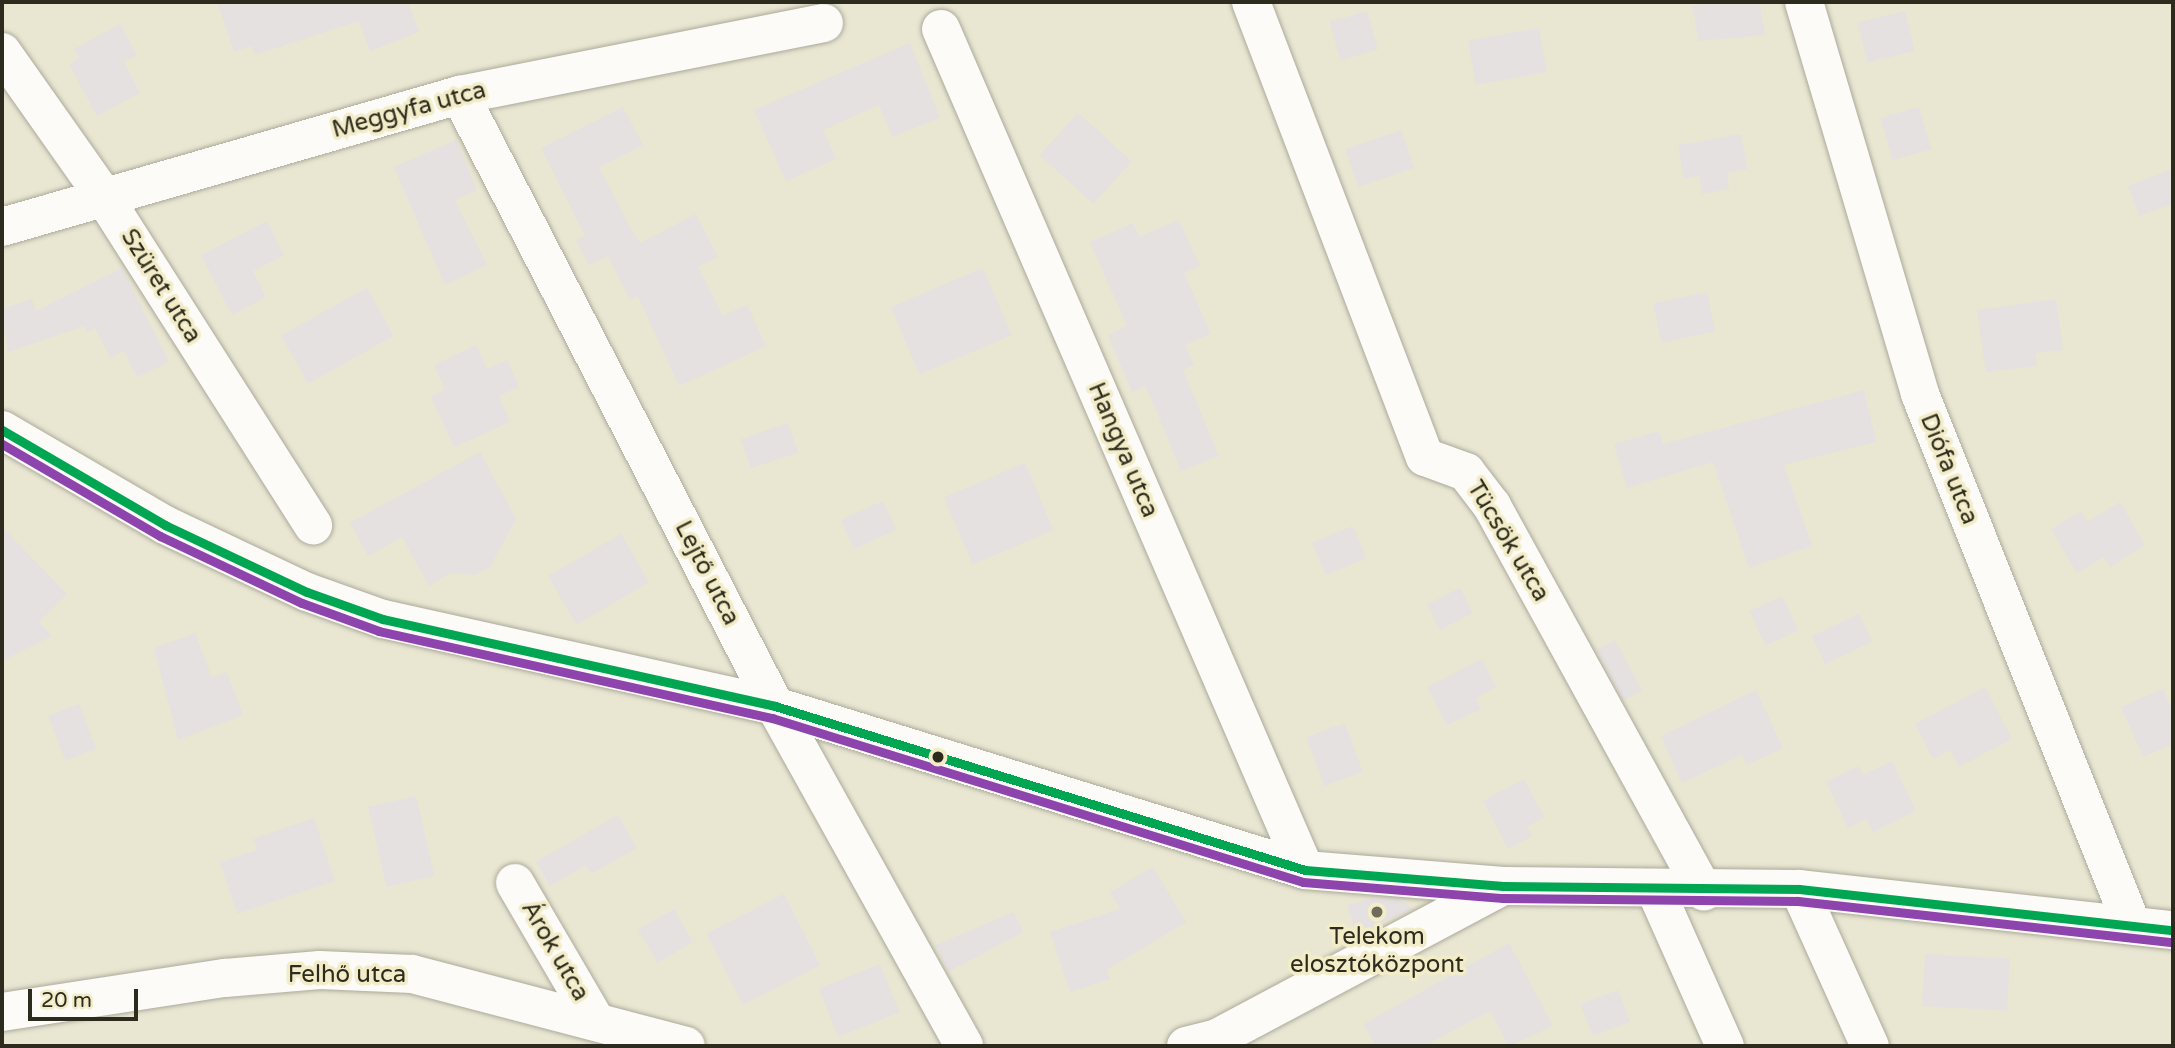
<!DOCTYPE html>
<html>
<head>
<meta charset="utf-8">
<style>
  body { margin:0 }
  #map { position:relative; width:2175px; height:1048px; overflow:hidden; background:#e9e6d2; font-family:"Varela Round",sans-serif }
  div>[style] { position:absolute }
  .building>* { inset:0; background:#e5e1e1; transform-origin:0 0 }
  .roads { filter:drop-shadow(0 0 2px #acaa9b) drop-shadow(0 0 2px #acaa9b) }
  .minor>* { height:38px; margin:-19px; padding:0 19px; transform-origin:19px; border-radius:19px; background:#fcfbf8 }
  .tertiary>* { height:38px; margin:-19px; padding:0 19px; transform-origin:19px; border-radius:19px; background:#fcfbf8 }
  .bus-1>* { height:9px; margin:-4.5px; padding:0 4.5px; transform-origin:4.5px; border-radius:4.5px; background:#00a651 }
  .bus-2>* { height:9px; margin:-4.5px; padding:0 4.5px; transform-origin:4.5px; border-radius:4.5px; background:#8e44ad }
  .dots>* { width:19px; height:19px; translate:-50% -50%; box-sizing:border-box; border:4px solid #f3ecc8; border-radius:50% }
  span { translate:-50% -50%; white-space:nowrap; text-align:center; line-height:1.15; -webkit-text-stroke:7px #f3ecc8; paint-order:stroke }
  .street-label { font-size:24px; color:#2d2b1d }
  .poi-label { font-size:24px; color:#2d2b1d }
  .frame { position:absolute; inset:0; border:4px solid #2d2b1d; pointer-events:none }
  .scale { position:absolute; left:28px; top:989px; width:110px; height:32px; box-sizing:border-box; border:4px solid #2d2b1d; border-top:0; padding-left:9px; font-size:21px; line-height:24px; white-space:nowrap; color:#2d2b1d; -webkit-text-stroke:5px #f3ecc8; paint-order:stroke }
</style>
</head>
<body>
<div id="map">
  <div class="building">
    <div style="clip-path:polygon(217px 2px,408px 2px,419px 32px,370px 51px,359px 21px,255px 55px,252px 46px,234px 52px)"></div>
    <div style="clip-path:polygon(1712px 2px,1759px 2px,1765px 35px,1699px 41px,1692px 6px)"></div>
    <div style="left:1367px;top:11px;width:40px;height:39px;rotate:74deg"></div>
    <div style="left:1905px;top:11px;width:41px;height:49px;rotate:76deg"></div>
    <div style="clip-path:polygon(120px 24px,137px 55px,124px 62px,140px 93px,97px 116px,69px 64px,79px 58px,74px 49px)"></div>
    <div style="left:1539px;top:28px;width:45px;height:72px;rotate:80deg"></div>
    <div style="clip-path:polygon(910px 43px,940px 118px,892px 137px,879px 105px,823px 130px,836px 159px,786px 181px,754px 110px)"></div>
    <div style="clip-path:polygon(623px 107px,643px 145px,599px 167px,632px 231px,640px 243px,696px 214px,718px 257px,698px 267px,723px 316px,747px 305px,766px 346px,679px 386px,638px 296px,630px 300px,608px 256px,589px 265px,576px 240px,585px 236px,541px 148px)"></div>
    <div style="left:1919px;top:107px;width:44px;height:40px;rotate:74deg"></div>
    <div style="left:1078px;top:113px;width:72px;height:57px;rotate:42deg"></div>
    <div style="left:1401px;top:130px;width:40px;height:59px;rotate:71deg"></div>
    <div style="clip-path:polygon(1741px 134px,1747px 169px,1727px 173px,1729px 189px,1702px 194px,1699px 176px,1684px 179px,1678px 145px)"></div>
    <div style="clip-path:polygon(456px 140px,477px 190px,455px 200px,487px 265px,445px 285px,394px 167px)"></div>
    <div style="clip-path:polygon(2173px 169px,2173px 204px,2139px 216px,2128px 186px)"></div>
    <div style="clip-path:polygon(1179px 220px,1200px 266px,1184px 273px,1211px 334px,1185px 345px,1194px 365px,1183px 370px,1219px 456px,1181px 471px,1146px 386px,1132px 392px,1108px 335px,1127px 326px,1090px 242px,1133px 223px,1139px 237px)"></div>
    <div style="clip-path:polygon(267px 221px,284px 255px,253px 271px,266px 297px,232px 315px,201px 255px)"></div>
    <div style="clip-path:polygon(122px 268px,169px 362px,137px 377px,124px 351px,110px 358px,95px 328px,87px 332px,84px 326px,8px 352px,2px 309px,32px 299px,36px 311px)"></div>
    <div style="left:983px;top:268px;width:73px;height:100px;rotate:67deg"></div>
    <div style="left:367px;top:288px;width:55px;height:98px;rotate:61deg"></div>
    <div style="left:1707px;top:292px;width:40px;height:55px;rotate:78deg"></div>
    <div style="clip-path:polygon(2056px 299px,2063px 350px,2035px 353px,2037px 366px,1986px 372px,1977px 310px)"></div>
    <div style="clip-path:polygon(476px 345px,487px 369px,507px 360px,519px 387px,499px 396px,510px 422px,454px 447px,431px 396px,445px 390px,434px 365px)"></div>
    <div style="clip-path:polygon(1864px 390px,1876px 442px,1784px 465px,1812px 546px,1749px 568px,1713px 462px,1627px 488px,1614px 444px,1659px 431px,1663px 444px)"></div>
    <div style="left:788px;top:423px;width:31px;height:50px;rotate:71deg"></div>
    <div style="clip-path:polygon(480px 452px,516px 519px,490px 567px,475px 575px,450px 573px,429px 586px,402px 537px,368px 556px,350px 523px)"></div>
    <div style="left:1025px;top:463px;width:73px;height:88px;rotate:67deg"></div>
    <div style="left:883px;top:501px;width:32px;height:46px;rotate:66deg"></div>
    <div style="clip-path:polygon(2120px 502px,2145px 545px,2110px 567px,2104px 557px,2077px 573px,2051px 529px,2081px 511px,2087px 522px)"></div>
    <div style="left:1353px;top:526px;width:35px;height:44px;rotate:68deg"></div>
    <div style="clip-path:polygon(2px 527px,67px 594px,39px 622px,52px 636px,2px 661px)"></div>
    <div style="left:621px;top:534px;width:56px;height:84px;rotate:60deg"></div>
    <div style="left:1460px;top:588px;width:28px;height:37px;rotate:63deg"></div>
    <div style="left:1782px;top:596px;width:38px;height:36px;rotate:65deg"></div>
    <div style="left:1859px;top:614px;width:31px;height:52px;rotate:65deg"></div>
    <div style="clip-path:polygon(195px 633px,212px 678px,227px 672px,243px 715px,178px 740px,154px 648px)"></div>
    <div style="left:1615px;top:640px;width:57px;height:21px;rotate:62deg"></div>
    <div style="clip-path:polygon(1482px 659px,1496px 687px,1476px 698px,1481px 709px,1447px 725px,1427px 687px)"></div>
    <div style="clip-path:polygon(1985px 687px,2012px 739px,1959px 767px,1950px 750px,1933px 759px,1915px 724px)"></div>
    <div style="clip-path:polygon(2163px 689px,2173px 712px,2173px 744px,2143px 757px,2121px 707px)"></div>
    <div style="clip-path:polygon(1756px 690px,1783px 748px,1747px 765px,1742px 755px,1682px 783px,1661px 736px)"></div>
    <div style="left:79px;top:704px;width:48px;height:33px;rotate:69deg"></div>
    <div style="left:1345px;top:723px;width:52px;height:41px;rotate:70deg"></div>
    <div style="clip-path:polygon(1892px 761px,1916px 811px,1873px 832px,1866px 818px,1848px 828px,1826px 782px,1858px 766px,1863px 775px)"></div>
    <div style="clip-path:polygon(1524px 779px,1544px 817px,1527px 827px,1532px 836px,1508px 849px,1483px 801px)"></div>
    <div style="left:416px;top:796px;width:82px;height:49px;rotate:77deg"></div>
    <div style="clip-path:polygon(618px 815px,637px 848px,591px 874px,586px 865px,550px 886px,536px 862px)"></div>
    <div style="clip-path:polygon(314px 818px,335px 881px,237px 914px,220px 862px,257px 850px,253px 839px)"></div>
    <div style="clip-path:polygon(1153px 867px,1186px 922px,1107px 970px,1110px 979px,1070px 992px,1050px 932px,1120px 909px,1110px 892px)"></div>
    <div style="left:784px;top:894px;width:80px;height:87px;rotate:63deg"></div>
    <div style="clip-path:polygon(1374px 898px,1398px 899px,1413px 909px,1356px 933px,1347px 905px)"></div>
    <div style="left:674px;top:909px;width:38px;height:41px;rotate:60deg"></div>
    <div style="clip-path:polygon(1014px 912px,1023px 932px,948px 972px,936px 945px)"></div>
    <div style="clip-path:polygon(1509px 943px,1553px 1026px,1509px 1046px,1490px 1011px,1424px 1046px,1376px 1046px,1364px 1024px)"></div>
    <div style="left:1925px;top:954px;width:85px;height:52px;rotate:3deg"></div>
    <div style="left:880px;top:964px;width:52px;height:66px;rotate:68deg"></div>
    <div style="left:1618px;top:990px;width:34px;height:40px;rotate:69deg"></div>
  </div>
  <div class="roads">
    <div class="minor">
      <div style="left:1251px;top:2px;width:487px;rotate:69.1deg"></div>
      <div style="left:1425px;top:457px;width:44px;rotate:20.1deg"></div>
      <div style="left:1466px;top:472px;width:43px;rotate:52.6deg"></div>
      <div style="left:1492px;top:506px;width:440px;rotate:61.2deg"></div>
      <div style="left:1804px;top:2px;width:409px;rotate:73.5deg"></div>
      <div style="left:1920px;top:394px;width:570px;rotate:68.25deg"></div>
      <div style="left:941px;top:29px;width:916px;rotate:66.6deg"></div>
      <div style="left:2px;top:52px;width:174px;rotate:54.8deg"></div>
      <div style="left:102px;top:194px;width:393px;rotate:57.5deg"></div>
      <div style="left:460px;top:95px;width:687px;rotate:62.73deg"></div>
      <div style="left:775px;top:706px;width:389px;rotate:60.9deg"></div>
      <div style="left:2px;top:227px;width:477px;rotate:-16.1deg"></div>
      <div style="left:460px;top:95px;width:371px;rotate:-11.2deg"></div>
      <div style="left:515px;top:883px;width:159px;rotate:59.7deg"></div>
      <div style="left:1655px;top:889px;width:172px;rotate:66deg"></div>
      <div style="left:1799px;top:889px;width:172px;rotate:65.7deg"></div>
      <div style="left:2px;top:1012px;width:226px;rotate:-8.7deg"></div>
      <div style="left:225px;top:978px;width:95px;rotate:-4.8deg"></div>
      <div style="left:320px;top:970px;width:92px;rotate:2.5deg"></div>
      <div style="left:412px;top:974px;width:283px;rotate:14.7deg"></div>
      <div style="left:1186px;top:1046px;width:32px;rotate:-14deg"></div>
      <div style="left:1217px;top:1038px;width:324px;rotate:-28deg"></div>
    </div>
    <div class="tertiary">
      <div style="left:2px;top:430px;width:189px;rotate:30.2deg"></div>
      <div style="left:165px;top:525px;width:157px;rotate:25.3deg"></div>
      <div style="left:307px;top:592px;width:81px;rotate:19.6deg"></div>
      <div style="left:383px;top:619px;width:402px;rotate:12.5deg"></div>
      <div style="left:775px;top:706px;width:555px;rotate:17.19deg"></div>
      <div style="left:1305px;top:870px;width:199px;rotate:4.6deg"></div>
      <div style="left:1503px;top:886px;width:296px;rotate:0.6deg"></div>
      <div style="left:1799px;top:889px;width:376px;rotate:6.3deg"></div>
    </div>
  </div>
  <div class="bus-1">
    <div style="left:2px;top:430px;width:189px;rotate:30.2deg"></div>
    <div style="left:165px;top:525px;width:157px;rotate:25.3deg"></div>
    <div style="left:307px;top:592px;width:81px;rotate:19.6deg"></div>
    <div style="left:383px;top:619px;width:402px;rotate:12.5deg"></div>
    <div style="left:775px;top:706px;width:555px;rotate:17.19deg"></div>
    <div style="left:1305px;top:870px;width:199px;rotate:4.6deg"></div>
    <div style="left:1503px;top:886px;width:296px;rotate:0.6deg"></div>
    <div style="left:1799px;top:889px;width:376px;rotate:6.3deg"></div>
  </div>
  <div class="bus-2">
    <div style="left:2px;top:444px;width:183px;rotate:30.2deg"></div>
    <div style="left:160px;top:536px;width:157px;rotate:25.3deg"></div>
    <div style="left:302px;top:603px;width:82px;rotate:20deg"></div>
    <div style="left:379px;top:631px;width:403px;rotate:12.5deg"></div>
    <div style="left:772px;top:718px;width:556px;rotate:17.16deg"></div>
    <div style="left:1303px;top:882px;width:201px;rotate:4.6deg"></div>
    <div style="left:1503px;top:898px;width:295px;rotate:0.6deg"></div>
    <div style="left:1798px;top:901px;width:376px;rotate:6.3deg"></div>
  </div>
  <div class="dots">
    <div style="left:938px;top:757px;background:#2d2b1d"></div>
    <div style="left:1377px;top:912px;background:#6f6c5c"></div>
  </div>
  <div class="street-label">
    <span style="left:409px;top:110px;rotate:-15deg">Meggyfa utca</span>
    <span style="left:161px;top:286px;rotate:58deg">Szüret utca</span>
    <span style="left:1123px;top:450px;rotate:67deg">Hangya utca</span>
    <span style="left:1949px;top:469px;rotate:68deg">Diófa utca</span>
    <span style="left:1508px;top:541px;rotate:59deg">Tücsök utca</span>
    <span style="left:707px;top:573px;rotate:63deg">Lejtő utca</span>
    <span style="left:555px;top:951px;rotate:60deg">Árok utca</span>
    <span style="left:347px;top:975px">Felhő utca</span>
  </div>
  <div class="poi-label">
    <span style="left:1377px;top:951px">Telekom<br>elosztóközpont</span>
  </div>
  <div class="frame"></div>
  <div class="scale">20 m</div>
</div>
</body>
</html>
